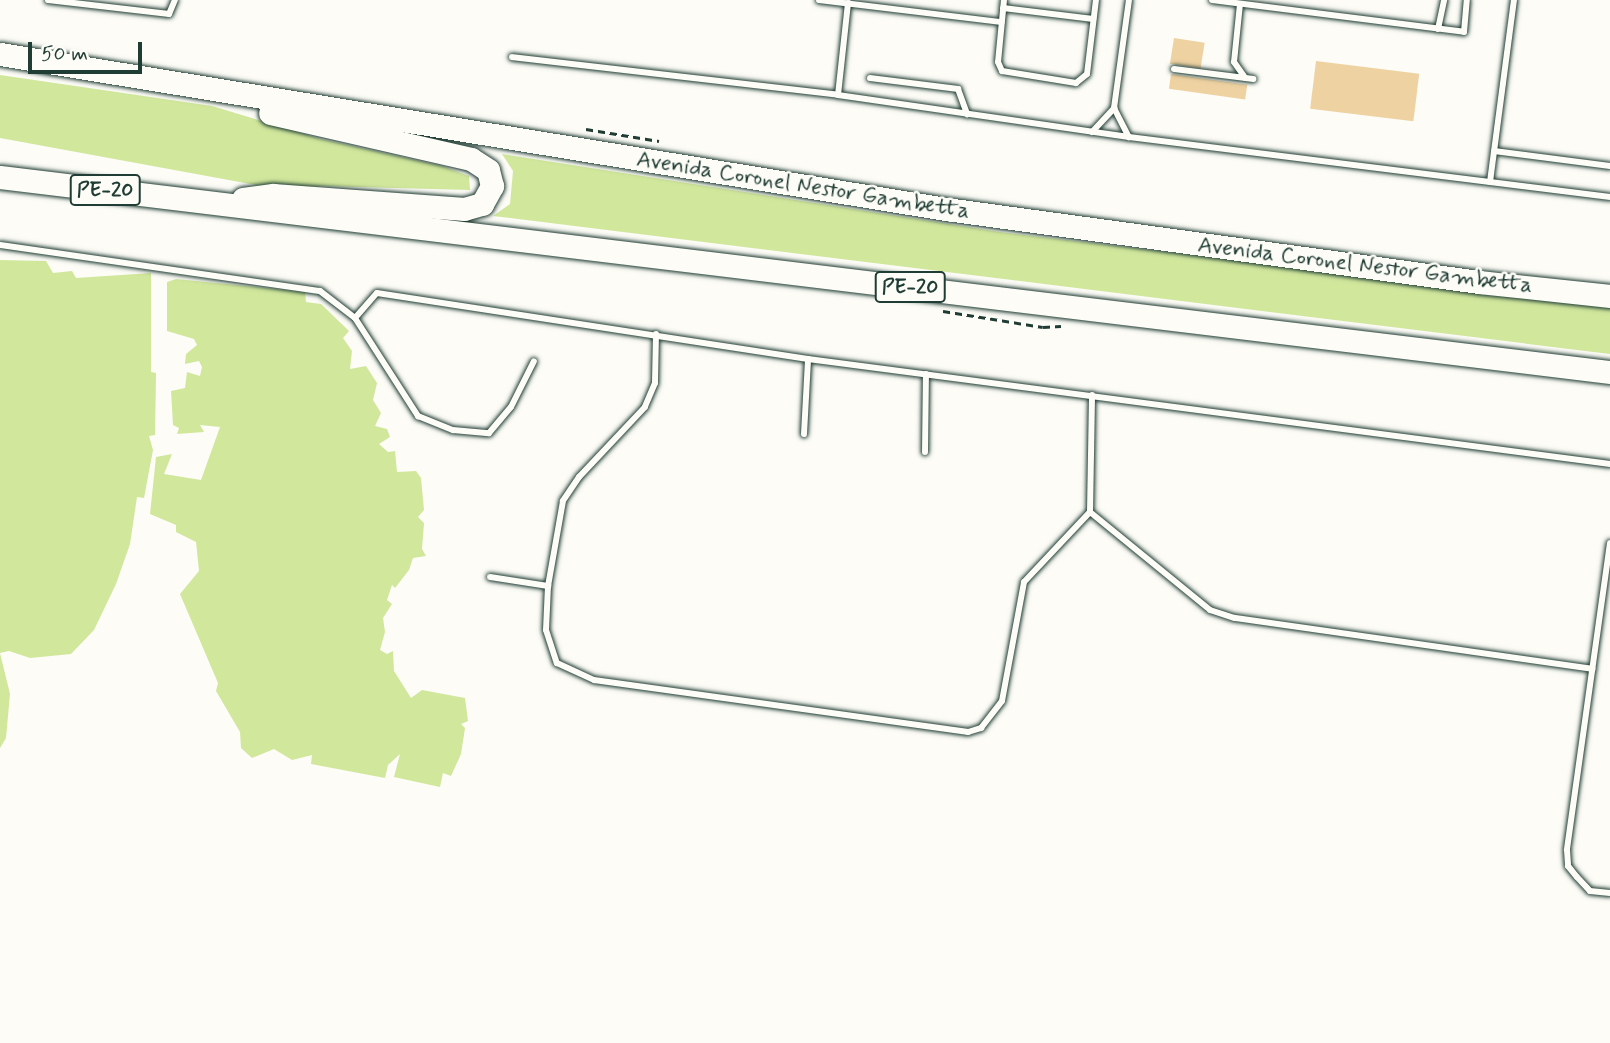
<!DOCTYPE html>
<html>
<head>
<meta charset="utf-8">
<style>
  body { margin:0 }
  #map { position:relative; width:1610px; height:1043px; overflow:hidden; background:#fdfcf7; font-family:Mynerve,sans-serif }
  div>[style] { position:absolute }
  .green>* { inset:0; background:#d1e79c }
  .building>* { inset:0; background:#efd2a2; transform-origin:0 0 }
  .path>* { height:2.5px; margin-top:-1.25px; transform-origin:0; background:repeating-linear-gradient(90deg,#1f3d34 0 7px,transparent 0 12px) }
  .roads { filter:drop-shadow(0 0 2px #1f3d34) drop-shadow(0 0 2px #1f3d34) }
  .lane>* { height:6px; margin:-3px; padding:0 3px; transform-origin:3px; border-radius:3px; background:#fdfcf7 }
  .highway>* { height:23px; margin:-11.5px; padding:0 11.5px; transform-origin:11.5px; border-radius:11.5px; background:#fdfcf7 }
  span { translate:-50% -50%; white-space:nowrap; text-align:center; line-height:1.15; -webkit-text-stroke:5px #fdfcf7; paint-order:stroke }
  .shield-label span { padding:2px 5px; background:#fdfcf7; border:2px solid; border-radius:5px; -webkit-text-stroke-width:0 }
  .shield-label { font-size:21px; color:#1f3d34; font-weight:700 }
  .street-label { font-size:23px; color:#1f3d34 }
  .scale { position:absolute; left:28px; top:42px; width:114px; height:32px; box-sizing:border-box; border:4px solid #1f3d34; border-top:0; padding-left:9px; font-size:21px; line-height:24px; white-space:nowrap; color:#1f3d34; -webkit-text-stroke:5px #fdfcf7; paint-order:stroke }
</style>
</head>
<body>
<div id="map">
  <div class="green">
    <div style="clip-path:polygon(0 75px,212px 106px,321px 139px,442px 166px,469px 176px,470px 190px,321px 186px,283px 190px,0 138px)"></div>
    <div style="clip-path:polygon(502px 154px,1000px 232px,1610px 305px,1610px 354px,493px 216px,510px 204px,513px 171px)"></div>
    <div style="clip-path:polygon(0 260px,46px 261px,53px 273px,72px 271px,76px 278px,151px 273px,151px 372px,156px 373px,155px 435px,149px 436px,153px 450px,144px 498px,137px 497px,130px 544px,116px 584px,94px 630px,71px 654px,30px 658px,9px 651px,0 653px,10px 694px,6px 738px,0 748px)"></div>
    <div style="clip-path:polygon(176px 279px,305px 292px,306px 302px,321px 304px,349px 331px,343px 338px,352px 351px,350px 369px,366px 366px,377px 383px,373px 400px,381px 413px,375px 426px,387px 429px,390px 437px,379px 444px,388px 452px,395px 451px,397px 472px,416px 471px,421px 478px,424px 510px,418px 517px,424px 523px,422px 549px,426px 556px,413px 558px,409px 570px,395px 588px,392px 585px,387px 600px,392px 604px,383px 618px,385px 632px,380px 650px,387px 654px,393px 651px,394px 671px,411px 698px,422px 690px,465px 698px,468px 721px,461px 724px,465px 728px,461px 754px,451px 776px,443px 773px,440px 787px,394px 777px,400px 754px,388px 765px,385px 778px,311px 764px,312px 755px,292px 760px,274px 749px,252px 758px,241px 748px,240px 732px,216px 691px,218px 683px,180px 594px,199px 571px,196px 542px,176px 532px,176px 525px,150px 514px,156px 457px,172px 454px,164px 474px,201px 480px,220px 427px,200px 425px,204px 432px,177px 434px,179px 428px,173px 425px,171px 391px,185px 388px,187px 372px,200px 376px,202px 367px,199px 361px,185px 364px,186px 354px,197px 345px,194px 339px,167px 331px,167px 282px)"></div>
  </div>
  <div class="building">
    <div style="left:1174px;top:38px;width:31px;height:26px;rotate:9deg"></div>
    <div style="left:1316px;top:61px;width:104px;height:48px;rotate:7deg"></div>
    <div style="left:1171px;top:74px;width:77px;height:15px;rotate:8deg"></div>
  </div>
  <div class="path">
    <div style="left:586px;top:129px;width:74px;rotate:9.3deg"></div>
    <div style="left:943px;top:311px;width:101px;rotate:9.1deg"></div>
    <div style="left:1043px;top:327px;width:18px;rotate:-3deg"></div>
  </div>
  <div class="roads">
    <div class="lane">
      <div style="left:48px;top:0;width:122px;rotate:6.6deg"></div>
      <div style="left:169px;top:14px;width:15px;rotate:-67deg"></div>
      <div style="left:819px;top:0;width:184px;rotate:6.9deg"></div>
      <div style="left:1004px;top:0;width:62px;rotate:95.5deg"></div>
      <div style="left:998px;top:62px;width:10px;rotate:66deg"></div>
      <div style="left:1002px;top:71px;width:75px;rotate:9.2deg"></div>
      <div style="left:1076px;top:83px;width:14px;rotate:-39deg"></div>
      <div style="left:1087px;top:74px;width:75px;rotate:-83.1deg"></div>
      <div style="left:1212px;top:0;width:254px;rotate:7.2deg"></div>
      <div style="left:1464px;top:32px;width:32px;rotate:-85deg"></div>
      <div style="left:1240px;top:4px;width:58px;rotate:95.9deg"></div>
      <div style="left:1234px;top:62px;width:19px;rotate:55deg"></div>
      <div style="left:1003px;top:8px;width:91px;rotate:7deg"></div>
      <div style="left:1438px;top:29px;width:30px;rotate:-78deg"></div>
      <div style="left:512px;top:57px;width:328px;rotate:6.6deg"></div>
      <div style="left:838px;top:95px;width:294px;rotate:8.2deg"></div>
      <div style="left:1129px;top:137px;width:485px;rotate:7.1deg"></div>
      <div style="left:1174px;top:69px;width:80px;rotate:7.2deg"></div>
      <div style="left:870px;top:78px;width:89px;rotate:7.1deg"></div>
      <div style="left:958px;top:89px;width:27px;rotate:70deg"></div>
      <div style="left:838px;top:95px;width:93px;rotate:-83.8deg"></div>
      <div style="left:1114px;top:108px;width:33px;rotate:63deg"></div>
      <div style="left:1092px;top:132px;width:33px;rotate:-47deg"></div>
      <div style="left:1114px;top:108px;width:109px;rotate:-82.1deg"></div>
      <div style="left:1494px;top:151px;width:117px;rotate:7.4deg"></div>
      <div style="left:1490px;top:182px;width:184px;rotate:-82.5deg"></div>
      <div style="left:0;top:245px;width:323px;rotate:8.2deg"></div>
      <div style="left:320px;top:291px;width:44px;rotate:37.6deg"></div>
      <div style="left:355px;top:318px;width:117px;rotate:57.3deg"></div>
      <div style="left:418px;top:416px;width:38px;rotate:22deg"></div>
      <div style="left:453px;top:430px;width:36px;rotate:5deg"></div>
      <div style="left:489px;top:433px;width:34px;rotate:-50deg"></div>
      <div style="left:511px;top:407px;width:51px;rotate:-63.4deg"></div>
      <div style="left:355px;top:318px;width:33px;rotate:-49deg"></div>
      <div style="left:377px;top:293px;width:436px;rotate:8.7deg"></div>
      <div style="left:808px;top:359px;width:809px;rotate:7.46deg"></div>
      <div style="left:656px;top:334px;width:49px;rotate:91.2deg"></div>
      <div style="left:655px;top:383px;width:26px;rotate:113deg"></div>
      <div style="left:645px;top:407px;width:96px;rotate:133.3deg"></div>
      <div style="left:579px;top:477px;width:29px;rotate:124deg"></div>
      <div style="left:563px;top:501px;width:86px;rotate:100deg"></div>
      <div style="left:548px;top:586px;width:44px;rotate:92.6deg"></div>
      <div style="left:546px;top:630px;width:35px;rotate:72deg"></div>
      <div style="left:557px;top:663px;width:41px;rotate:24.7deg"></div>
      <div style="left:594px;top:680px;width:378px;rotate:7.9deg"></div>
      <div style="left:968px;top:732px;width:14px;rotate:-17deg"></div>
      <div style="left:981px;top:728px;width:34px;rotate:-52deg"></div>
      <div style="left:1002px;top:701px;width:121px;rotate:-79.5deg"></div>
      <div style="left:1024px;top:582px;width:96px;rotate:-46.7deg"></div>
      <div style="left:1090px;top:512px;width:117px;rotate:-89deg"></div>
      <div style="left:804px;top:434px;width:75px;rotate:-86.9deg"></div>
      <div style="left:925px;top:452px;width:78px;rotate:-89.3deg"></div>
      <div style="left:1090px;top:512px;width:155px;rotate:39.2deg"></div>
      <div style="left:1210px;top:610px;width:26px;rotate:18deg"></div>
      <div style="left:1235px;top:618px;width:361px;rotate:8.1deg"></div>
      <div style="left:1610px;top:543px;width:310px;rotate:98deg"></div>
      <div style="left:1567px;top:850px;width:16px;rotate:86deg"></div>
      <div style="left:1568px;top:866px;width:14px;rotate:51deg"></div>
      <div style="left:1577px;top:877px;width:19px;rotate:47deg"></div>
      <div style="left:1590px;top:891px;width:20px;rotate:6deg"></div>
      <div style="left:490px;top:577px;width:59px;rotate:8.8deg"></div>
    </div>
    <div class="highway">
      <div style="left:0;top:54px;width:959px;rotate:9.31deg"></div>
      <div style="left:946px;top:209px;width:538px;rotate:7.8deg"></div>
      <div style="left:1479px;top:282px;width:132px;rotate:6.1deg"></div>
      <div style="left:0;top:177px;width:1622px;rotate:6.91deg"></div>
      <div style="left:243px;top:199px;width:30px;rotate:-8deg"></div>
      <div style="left:273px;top:195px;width:192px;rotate:4.2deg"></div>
      <div style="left:464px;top:209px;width:19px;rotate:-16deg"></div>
      <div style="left:482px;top:204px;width:21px;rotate:-61deg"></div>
      <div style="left:492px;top:186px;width:16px;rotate:-104deg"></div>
      <div style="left:488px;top:170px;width:20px;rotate:-147deg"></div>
      <div style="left:471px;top:159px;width:206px;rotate:-167.1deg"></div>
    </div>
  </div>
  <div class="shield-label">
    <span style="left:105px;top:190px">PE-20</span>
    <span style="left:910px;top:287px">PE-20</span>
  </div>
  <div class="street-label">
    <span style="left:803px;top:186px;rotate:9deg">Avenida Coronel Nestor Gambetta</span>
    <span style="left:1365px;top:266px;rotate:7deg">Avenida Coronel Nestor Gambetta</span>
  </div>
  <div class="scale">50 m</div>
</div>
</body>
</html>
